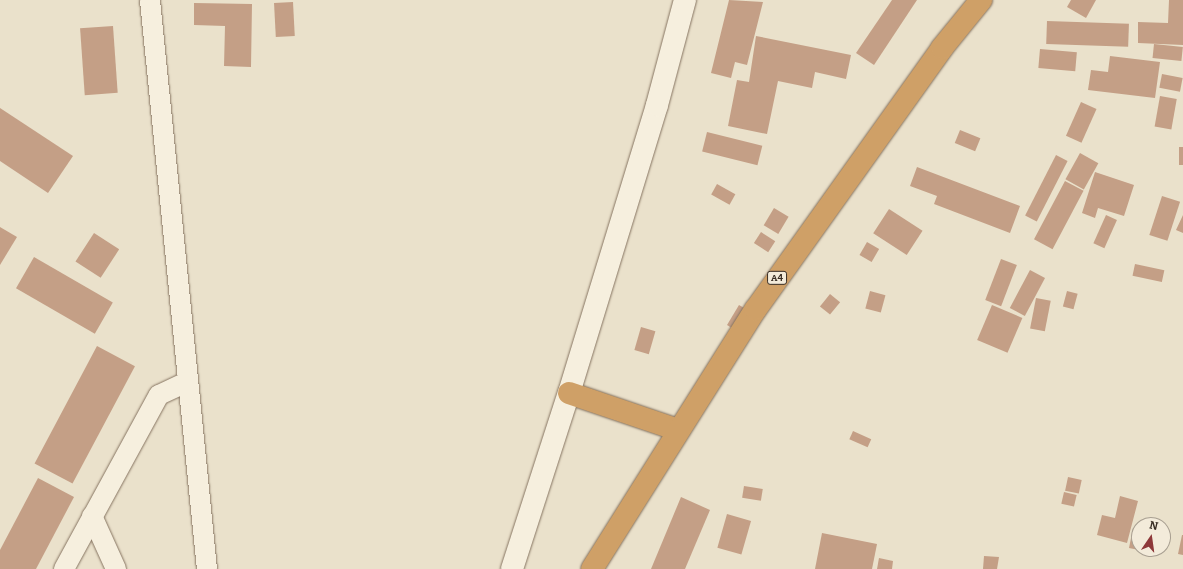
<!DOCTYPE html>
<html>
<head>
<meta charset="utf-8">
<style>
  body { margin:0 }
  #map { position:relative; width:1183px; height:569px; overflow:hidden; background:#eae1cb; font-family:Bitter,serif }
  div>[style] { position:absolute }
  .building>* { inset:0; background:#c49f86; transform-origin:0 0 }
  .roads { filter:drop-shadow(0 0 1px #867461) drop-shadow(0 0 1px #867461) }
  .street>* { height:20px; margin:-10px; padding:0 10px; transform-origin:10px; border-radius:10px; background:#f6efde }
  .secondary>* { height:22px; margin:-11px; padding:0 11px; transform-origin:11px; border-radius:11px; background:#f6efde }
  .highway>* { height:22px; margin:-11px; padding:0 11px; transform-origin:11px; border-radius:11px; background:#cfa067 }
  span { translate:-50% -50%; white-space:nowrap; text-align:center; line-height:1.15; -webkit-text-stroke:3px #f3ebda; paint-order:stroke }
  .shield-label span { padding:1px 3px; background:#f3ebda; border:1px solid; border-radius:3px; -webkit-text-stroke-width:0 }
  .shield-label { font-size:9px; color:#382d23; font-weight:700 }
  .north { position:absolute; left:1131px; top:517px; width:40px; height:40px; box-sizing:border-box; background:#f3ebda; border:1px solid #a89f91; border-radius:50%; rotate:13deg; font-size:11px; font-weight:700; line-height:16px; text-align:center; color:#382d23 }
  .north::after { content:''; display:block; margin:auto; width:14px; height:18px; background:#8e3839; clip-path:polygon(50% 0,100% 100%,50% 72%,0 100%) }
</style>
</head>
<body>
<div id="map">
  <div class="building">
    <div style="clip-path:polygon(729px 0,763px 2px,747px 65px,735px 62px,731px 78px,711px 73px)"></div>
    <div style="clip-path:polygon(892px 0,917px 0,874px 65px,856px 53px)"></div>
    <div style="clip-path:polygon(1071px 0,1096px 0,1086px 18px,1067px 7px)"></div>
    <div style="clip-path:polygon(1169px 0,1183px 0,1183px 45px,1138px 43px,1138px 22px,1168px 23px)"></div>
    <div style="left:293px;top:2px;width:34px;height:19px;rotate:87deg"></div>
    <div style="clip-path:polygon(194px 3px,252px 4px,251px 67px,224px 66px,225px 26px,194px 25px)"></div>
    <div style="left:1047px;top:21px;width:82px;height:23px;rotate:2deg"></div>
    <div style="left:113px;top:26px;width:67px;height:33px;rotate:86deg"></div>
    <div style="clip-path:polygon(756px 36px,851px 55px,846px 79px,815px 72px,812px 88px,778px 81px,767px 134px,728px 126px,737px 80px,749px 82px)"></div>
    <div style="left:1154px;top:44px;width:29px;height:14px;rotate:6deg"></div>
    <div style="left:1040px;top:49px;width:37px;height:19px;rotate:5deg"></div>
    <div style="clip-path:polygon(1110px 56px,1160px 62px,1155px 98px,1088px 90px,1091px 70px,1108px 72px)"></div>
    <div style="left:1162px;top:74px;width:21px;height:14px;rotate:11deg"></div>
    <div style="left:1160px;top:96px;width:17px;height:31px;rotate:10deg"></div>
    <div style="left:1081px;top:102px;width:17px;height:37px;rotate:24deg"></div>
    <div style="clip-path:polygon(0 108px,73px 156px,48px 193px,0 161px)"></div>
    <div style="left:960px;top:130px;width:22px;height:14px;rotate:22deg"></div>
    <div style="left:707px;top:132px;width:57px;height:20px;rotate:14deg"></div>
    <div style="left:1179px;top:147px;width:4px;height:18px"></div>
    <div style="left:1080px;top:153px;width:21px;height:30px;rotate:29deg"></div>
    <div style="left:1056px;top:155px;width:13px;height:68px;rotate:27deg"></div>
    <div style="clip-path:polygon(917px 167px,1020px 206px,1010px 233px,934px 204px,937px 196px,910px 186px)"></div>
    <div style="clip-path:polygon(1095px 172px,1134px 185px,1124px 216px,1098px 208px,1095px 218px,1082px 213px)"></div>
    <div style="left:1065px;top:181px;width:21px;height:66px;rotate:28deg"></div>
    <div style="left:717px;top:184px;width:21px;height:12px;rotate:29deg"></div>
    <div style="left:1162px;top:196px;width:19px;height:41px;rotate:18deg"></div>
    <div style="left:774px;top:208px;width:17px;height:20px;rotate:31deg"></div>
    <div style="left:889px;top:209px;width:40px;height:29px;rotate:33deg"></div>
    <div style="left:1106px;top:215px;width:12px;height:31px;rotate:24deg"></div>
    <div style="clip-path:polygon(1183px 215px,1183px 233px,1176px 230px)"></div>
    <div style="clip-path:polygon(0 227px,17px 237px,0 265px)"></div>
    <div style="left:761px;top:232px;width:17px;height:13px;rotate:33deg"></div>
    <div style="left:94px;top:233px;width:30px;height:34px;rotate:33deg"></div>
    <div style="left:867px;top:242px;width:14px;height:15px;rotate:30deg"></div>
    <div style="left:34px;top:257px;width:91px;height:36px;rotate:30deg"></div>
    <div style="left:1001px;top:259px;width:17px;height:44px;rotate:21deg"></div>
    <div style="left:1135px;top:264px;width:30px;height:12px;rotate:12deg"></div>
    <div style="left:1030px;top:270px;width:17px;height:43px;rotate:28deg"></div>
    <div style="left:870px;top:291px;width:16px;height:18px;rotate:15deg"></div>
    <div style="left:1067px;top:291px;width:11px;height:16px;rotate:15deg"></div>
    <div style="left:830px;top:294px;width:13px;height:16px;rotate:39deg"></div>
    <div style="left:1036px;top:298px;width:15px;height:31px;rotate:11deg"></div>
    <div style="clip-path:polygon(739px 305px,746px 309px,735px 330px,727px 325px)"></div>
    <div style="left:992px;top:305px;width:33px;height:38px;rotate:23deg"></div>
    <div style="left:641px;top:327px;width:15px;height:24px;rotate:16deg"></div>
    <div style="left:97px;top:346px;width:43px;height:133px;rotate:28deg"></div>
    <div style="left:853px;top:431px;width:20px;height:9px;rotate:24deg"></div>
    <div style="left:1068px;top:477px;width:14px;height:14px;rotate:12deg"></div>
    <div style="clip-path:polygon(38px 478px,74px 497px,36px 569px,0 569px,0 550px)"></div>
    <div style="left:744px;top:486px;width:19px;height:12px;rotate:9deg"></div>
    <div style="left:1064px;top:492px;width:13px;height:12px;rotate:13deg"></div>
    <div style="clip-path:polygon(1120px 496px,1138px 501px,1127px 543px,1097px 535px,1102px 515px,1115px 518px)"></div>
    <div style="clip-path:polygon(681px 497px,710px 510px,685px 569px,651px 569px)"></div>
    <div style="left:727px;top:514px;width:25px;height:35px;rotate:16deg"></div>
    <div style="clip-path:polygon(1133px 528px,1139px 529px,1139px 549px,1144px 549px,1144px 551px,1129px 548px)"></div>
    <div style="clip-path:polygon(822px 533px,877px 544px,872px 569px,815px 569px)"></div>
    <div style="clip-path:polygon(1182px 535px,1183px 535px,1183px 555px,1178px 554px)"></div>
    <div style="clip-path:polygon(984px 556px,999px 557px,997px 569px,983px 569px)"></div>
    <div style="clip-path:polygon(879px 558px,893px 561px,892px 569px,877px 569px)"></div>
  </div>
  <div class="roads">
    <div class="street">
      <div style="left:150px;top:0;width:572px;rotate:84.28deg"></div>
      <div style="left:92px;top:516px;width:58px;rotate:65.6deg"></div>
      <div style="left:64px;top:569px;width:198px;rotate:-61.4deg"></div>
      <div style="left:159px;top:395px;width:31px;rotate:-25deg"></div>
    </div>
    <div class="secondary">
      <div style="left:512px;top:569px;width:185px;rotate:-72.1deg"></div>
      <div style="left:569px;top:393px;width:301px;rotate:-73deg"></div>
      <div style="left:657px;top:105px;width:109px;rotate:-75.1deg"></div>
    </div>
    <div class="highway">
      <div style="left:569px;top:393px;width:115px;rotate:18.7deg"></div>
      <div style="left:592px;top:569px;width:307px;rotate:-57.8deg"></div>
      <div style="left:756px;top:309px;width:320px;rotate:-54.5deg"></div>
      <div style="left:942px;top:48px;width:62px;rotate:-50.9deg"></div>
    </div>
  </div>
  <div class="shield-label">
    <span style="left:777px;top:278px">A4</span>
  </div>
  <div class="north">N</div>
</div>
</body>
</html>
